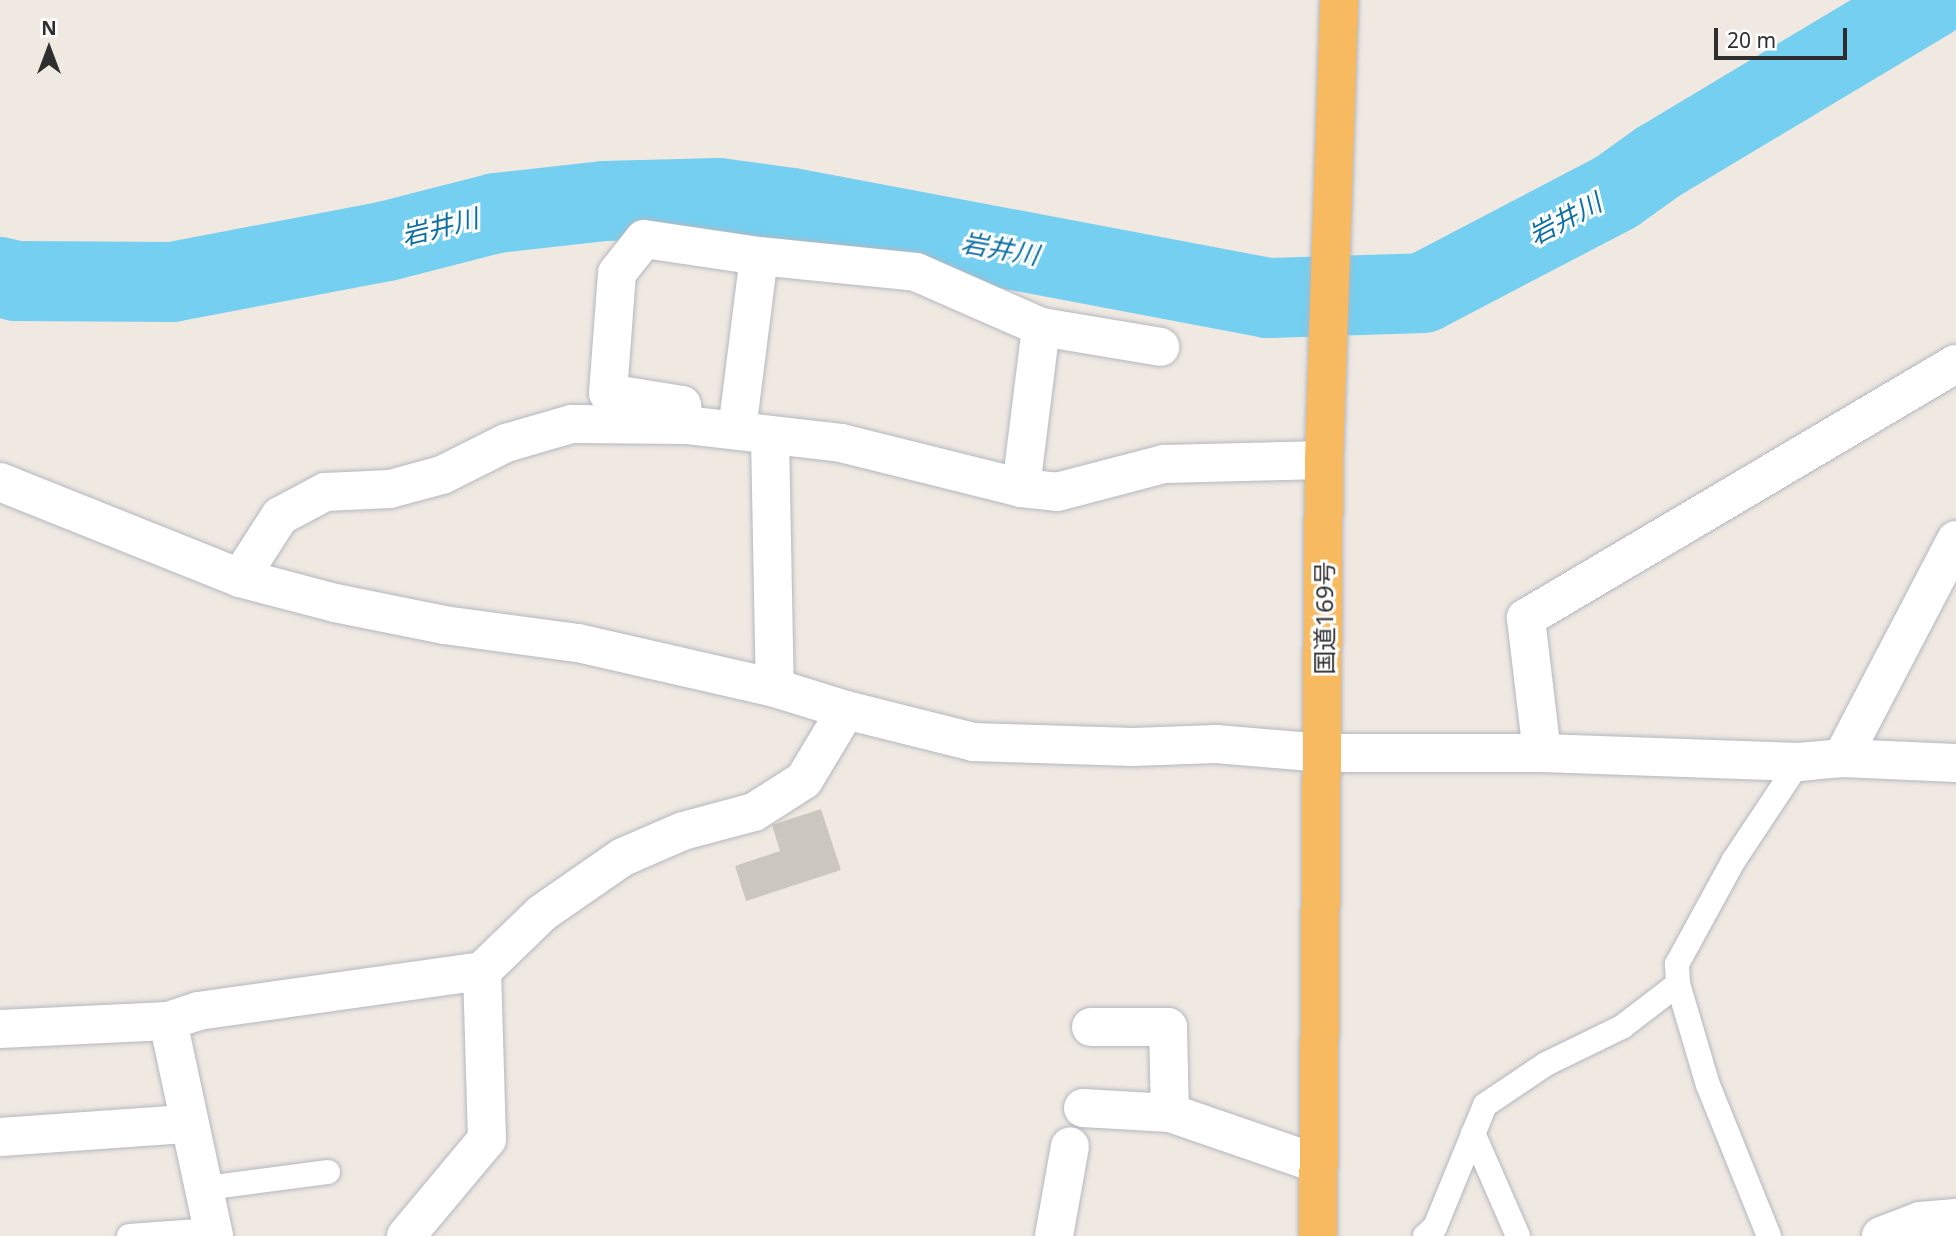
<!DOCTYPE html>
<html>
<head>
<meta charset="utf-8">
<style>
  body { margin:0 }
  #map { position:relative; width:1956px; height:1236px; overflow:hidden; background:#efe9e1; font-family:"Noto Sans","Noto Sans JP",sans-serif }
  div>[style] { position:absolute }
  .river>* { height:80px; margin:-40px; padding:0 40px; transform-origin:40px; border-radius:40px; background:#75cff0 }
  .building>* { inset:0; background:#cbc7bf }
  .roads { filter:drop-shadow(0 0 2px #b4b7c1) drop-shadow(0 0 2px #b4b7c1) }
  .service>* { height:24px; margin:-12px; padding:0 12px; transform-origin:12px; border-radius:12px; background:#fff }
  .minor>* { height:38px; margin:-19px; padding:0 19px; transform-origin:19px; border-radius:19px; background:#fff }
  .tertiary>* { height:38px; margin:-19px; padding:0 19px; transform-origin:19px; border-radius:19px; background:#fff }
  .trunk>* { height:38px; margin:-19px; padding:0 19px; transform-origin:19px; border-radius:19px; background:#f8ba60 }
  span { translate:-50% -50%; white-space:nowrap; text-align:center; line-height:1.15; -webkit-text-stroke:6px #fff; paint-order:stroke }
  .street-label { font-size:24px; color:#2e2e2e }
  .water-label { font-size:26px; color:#0d6fa3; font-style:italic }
  .north { position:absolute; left:14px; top:14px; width:70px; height:70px; -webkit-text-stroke:5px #fff; paint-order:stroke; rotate:0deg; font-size:19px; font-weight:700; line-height:28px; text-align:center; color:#2e2e2e }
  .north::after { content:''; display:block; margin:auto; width:24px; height:32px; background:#2e2e2e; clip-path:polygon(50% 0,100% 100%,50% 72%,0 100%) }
  .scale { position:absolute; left:1714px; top:28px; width:133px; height:32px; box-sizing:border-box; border:4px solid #2e2e2e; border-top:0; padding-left:9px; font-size:21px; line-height:24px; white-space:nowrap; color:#2e2e2e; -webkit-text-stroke:5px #fff; paint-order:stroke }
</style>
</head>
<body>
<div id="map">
  <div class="river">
    <div style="left:0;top:277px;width:16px;rotate:14deg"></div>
    <div style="left:16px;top:281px;width:156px;rotate:0.4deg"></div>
    <div style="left:172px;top:282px;width:219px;rotate:-10.8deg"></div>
    <div style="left:387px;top:241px;width:113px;rotate:-14.4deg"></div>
    <div style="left:496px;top:213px;width:109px;rotate:-6.3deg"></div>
    <div style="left:604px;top:201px;width:114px;rotate:-1.5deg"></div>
    <div style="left:718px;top:198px;width:75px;rotate:7.7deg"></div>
    <div style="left:792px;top:208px;width:484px;rotate:10.7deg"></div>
    <div style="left:1268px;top:298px;width:155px;rotate:-1.8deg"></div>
    <div style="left:1423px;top:293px;width:218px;rotate:-27.6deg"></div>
    <div style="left:1616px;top:192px;width:52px;rotate:-35.5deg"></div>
    <div style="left:1658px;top:162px;width:316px;rotate:-30.9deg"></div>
  </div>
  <div class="building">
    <div style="clip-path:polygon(821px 809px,841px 870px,746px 901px,735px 866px,780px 851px,772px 825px)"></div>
  </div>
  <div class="roads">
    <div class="service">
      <div style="left:1678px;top:984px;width:105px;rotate:73.5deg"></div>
      <div style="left:1708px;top:1085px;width:163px;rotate:68deg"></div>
      <div style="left:1473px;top:1133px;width:112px;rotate:66.4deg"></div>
      <div style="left:206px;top:1188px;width:123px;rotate:-7.5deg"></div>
      <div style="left:129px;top:1236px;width:83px;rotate:-4.1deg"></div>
      <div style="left:1425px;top:1236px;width:13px;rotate:-42deg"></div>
      <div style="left:1435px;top:1227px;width:132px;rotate:-67.7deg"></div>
      <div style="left:1485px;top:1105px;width:73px;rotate:-33.9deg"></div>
      <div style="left:1546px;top:1064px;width:85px;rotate:-26deg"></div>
      <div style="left:1622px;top:1027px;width:71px;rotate:-37.5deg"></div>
      <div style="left:1678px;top:984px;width:20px;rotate:-93deg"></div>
      <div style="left:1677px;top:964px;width:119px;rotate:-61.3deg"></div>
      <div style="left:1734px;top:860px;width:118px;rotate:-56.4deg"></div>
    </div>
    <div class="minor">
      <div style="left:759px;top:256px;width:158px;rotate:5.8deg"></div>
      <div style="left:916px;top:272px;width:137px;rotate:23.7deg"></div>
      <div style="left:1041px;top:327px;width:162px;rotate:97.1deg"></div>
      <div style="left:1041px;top:327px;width:121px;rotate:9.5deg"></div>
      <div style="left:683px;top:413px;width:8px;rotate:-97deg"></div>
      <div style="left:682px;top:405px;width:75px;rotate:-170.8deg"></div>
      <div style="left:608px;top:393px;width:120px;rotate:-85.7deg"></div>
      <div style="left:617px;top:273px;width:43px;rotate:-51.5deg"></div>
      <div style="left:644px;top:239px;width:116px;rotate:8.4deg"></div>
      <div style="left:759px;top:256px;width:175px;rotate:97.2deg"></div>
      <div style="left:770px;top:437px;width:251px;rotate:88.9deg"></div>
      <div style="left:0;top:482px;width:258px;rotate:21.8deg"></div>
      <div style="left:240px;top:578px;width:98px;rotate:14.7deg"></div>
      <div style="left:335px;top:603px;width:111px;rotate:11.4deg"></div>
      <div style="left:444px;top:625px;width:135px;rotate:7.7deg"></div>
      <div style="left:578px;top:643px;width:202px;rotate:12.9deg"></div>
      <div style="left:775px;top:688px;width:74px;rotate:17.2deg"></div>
      <div style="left:846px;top:710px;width:131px;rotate:14.1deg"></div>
      <div style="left:973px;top:742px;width:160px;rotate:1.8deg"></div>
      <div style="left:1133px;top:747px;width:83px;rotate:-2.1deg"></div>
      <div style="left:1216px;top:744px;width:108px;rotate:4.8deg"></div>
      <div style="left:240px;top:578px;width:74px;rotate:-57.2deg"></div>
      <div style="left:280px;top:516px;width:51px;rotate:-28.1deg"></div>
      <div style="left:325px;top:492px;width:65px;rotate:-2.6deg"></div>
      <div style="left:390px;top:489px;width:54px;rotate:-15.1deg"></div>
      <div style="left:442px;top:475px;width:72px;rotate:-26.6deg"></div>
      <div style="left:506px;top:443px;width:69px;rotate:-16.1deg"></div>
      <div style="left:572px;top:424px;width:114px;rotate:0.5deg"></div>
      <div style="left:686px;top:425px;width:156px;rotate:6.6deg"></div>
      <div style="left:841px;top:443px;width:186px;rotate:14deg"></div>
      <div style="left:1021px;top:488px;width:36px;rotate:6deg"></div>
      <div style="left:1057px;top:492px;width:111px;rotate:-14.7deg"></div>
      <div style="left:1164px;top:464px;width:160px;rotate:-1.4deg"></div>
      <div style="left:1542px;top:753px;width:136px;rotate:-96.8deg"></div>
      <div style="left:1526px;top:618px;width:499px;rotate:-30.6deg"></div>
      <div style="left:1842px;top:758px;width:246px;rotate:-62.4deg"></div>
      <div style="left:168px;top:1021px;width:220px;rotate:77.9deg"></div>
      <div style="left:1091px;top:1027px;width:77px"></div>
      <div style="left:1168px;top:1027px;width:86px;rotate:88.7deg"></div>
      <div style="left:0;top:1029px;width:168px;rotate:-2.7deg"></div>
      <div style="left:168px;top:1021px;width:32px;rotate:-18deg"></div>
      <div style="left:198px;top:1011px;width:287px;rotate:-8deg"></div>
      <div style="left:482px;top:971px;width:83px;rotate:-44deg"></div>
      <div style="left:542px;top:913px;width:98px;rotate:-34.7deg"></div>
      <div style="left:623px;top:857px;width:65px;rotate:-23.4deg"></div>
      <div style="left:683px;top:831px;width:73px;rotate:-15deg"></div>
      <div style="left:754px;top:812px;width:59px;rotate:-32.6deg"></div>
      <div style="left:804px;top:780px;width:82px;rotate:-59deg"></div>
      <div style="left:1083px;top:1108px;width:87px;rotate:3.3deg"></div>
      <div style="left:1170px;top:1113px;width:157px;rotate:19deg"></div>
      <div style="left:0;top:1137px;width:188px;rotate:-4deg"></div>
      <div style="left:406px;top:1236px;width:126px;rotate:-50.1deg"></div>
      <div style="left:487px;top:1139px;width:168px;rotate:-91.7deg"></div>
      <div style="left:1054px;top:1236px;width:91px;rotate:-79.9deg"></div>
      <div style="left:1881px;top:1236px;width:42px;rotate:-21deg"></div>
      <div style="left:1920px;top:1221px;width:36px;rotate:-5deg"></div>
    </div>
    <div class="tertiary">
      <div style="left:1324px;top:753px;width:218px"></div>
      <div style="left:1542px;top:753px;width:257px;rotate:2deg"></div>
      <div style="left:1799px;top:762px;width:43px;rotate:-5.3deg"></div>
      <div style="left:1842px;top:758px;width:114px;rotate:2.5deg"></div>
    </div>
    <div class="trunk">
      <div style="left:1318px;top:1236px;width:776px;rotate:-89.56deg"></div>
      <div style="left:1324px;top:460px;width:460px;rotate:-88.1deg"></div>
    </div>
  </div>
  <div class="street-label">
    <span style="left:1324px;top:618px;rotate:-90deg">国道169号</span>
  </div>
  <div class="water-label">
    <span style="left:1565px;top:219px;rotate:-28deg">岩井川</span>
    <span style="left:440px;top:227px;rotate:-14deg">岩井川</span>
    <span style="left:1000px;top:249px;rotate:10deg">岩井川</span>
  </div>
  <div class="north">N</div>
  <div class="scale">20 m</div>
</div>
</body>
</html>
